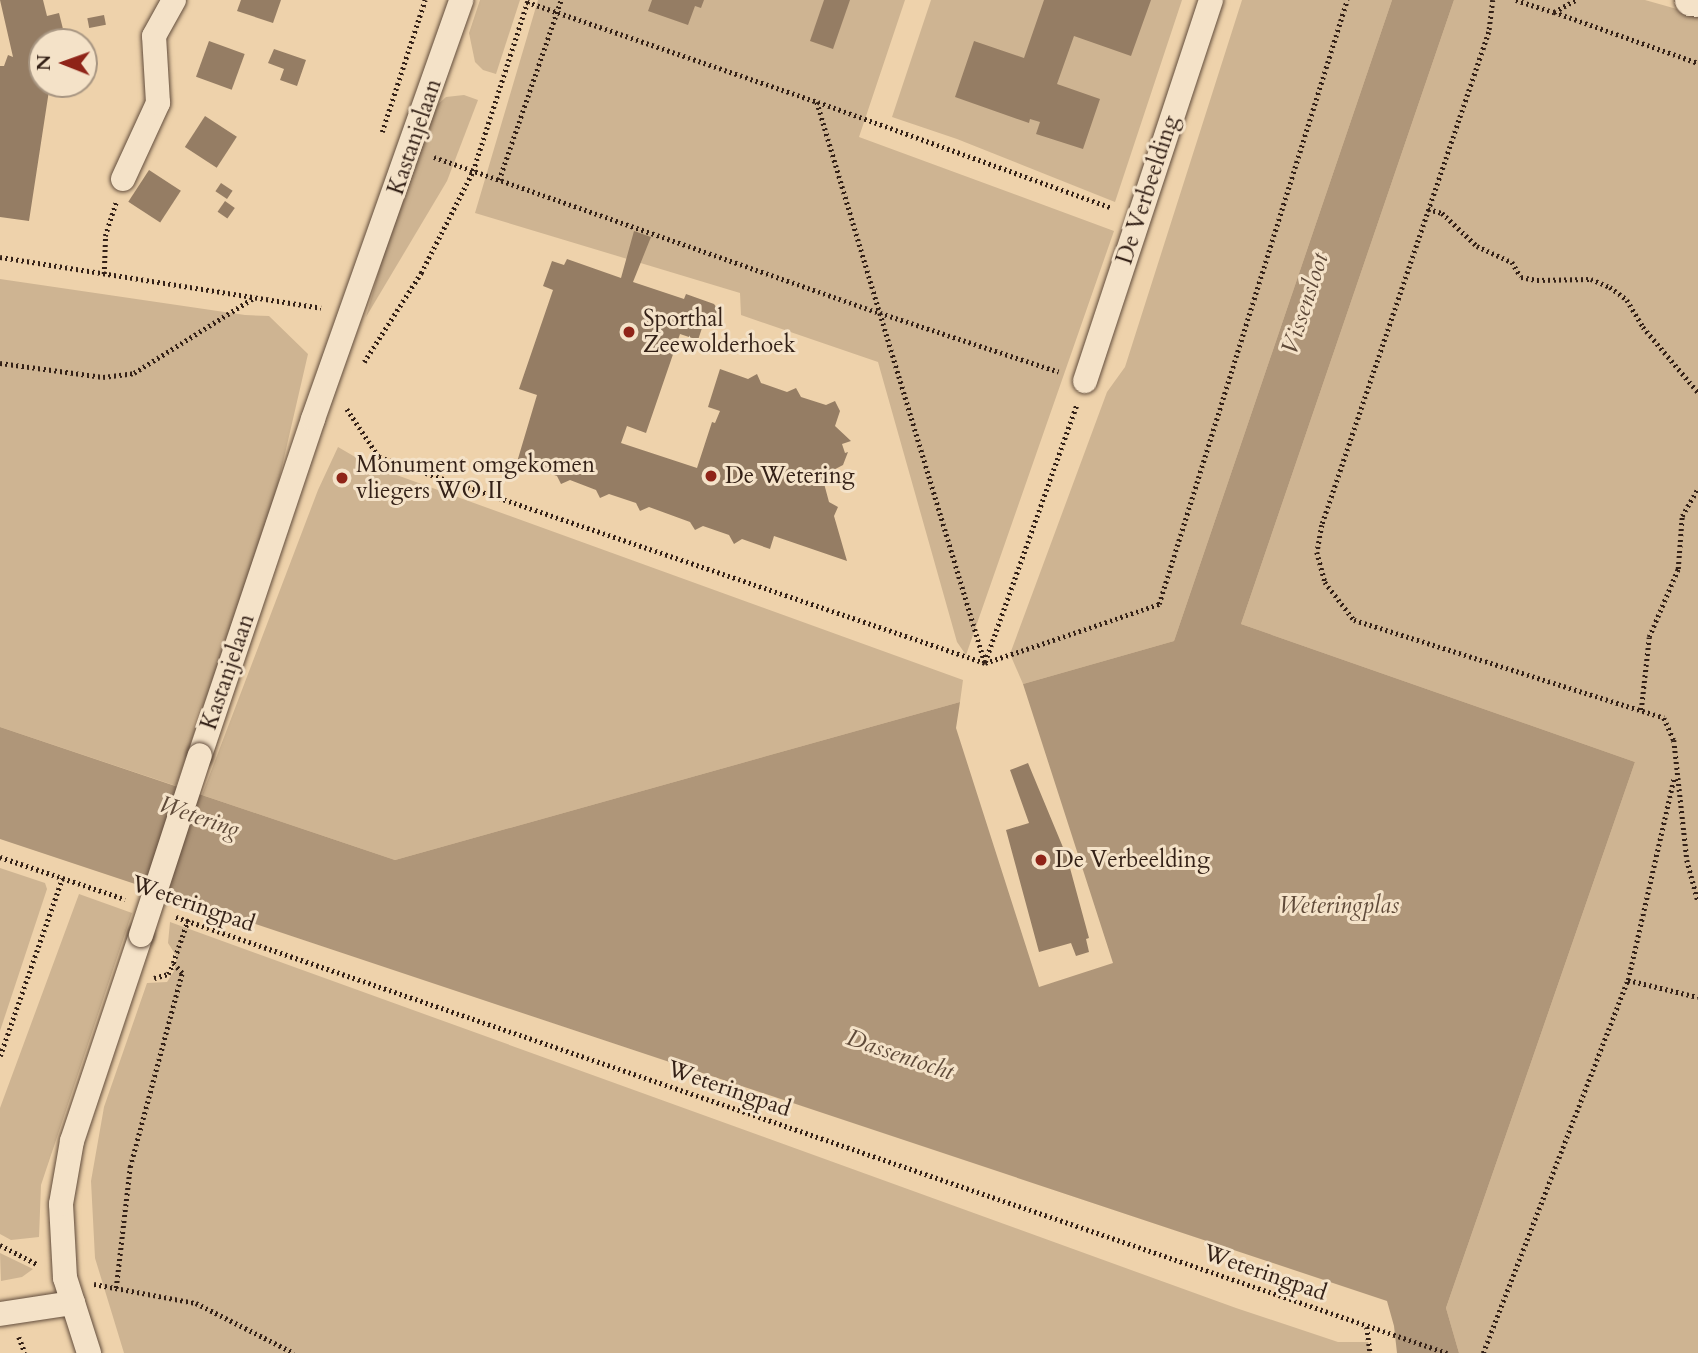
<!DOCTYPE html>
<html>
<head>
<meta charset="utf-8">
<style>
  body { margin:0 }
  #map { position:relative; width:1698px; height:1353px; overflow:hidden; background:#eed2ab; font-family:Cardo,serif }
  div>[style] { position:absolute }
  .green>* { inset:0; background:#ceb492 }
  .water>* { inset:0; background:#af9679 }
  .building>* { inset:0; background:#957d64; transform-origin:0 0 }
  .path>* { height:4.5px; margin-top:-2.25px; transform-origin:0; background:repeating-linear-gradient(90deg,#342117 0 2px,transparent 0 5.5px) }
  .roads { filter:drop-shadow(0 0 2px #624d3c) drop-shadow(0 0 2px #624d3c) }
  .minor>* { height:24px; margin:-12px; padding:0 12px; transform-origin:12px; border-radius:12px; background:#f4e2c8 }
  .tertiary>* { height:32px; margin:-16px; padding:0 16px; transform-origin:16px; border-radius:16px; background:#f4e2c8 }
  .bridges { filter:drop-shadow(0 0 2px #624d3c) drop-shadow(0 0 2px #624d3c) }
  .minor-bridge>* { height:24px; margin:-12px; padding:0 12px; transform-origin:12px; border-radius:12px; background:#f4e2c8 }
  .dots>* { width:19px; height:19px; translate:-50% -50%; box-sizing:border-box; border:4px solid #f4e2c8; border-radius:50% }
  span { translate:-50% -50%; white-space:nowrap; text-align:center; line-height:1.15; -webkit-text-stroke:6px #f4e2c8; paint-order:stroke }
  .street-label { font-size:23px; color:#342117 }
  .poi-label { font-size:23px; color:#342117 }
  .left { translate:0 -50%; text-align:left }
  .water-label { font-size:24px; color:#5f4a39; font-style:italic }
  .north { position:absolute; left:28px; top:28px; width:70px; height:70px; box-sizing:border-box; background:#f4e2c8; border:2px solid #a79581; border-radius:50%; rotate:271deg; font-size:19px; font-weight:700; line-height:28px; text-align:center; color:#342117 }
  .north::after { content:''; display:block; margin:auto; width:24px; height:32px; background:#8f2418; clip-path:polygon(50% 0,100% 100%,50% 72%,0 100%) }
</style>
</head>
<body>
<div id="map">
  <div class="green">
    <div style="clip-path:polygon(480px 0,520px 0,496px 74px,483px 70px,475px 62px,469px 33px)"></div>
    <div style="clip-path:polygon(538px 0,905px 0,859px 137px,1114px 231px,966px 655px,957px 642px,878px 362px,741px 315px,740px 293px,475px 213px)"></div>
    <div style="clip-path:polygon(931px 0,1182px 0,1115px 202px,957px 139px,892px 117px)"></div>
    <div style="clip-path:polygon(1242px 0,1392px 0,1174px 641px,1023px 684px,1010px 654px,1107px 392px,1125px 367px)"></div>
    <div style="clip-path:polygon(1454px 0,1645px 0,1698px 15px,1698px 1353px,1459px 1353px,1446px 1308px,1635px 762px,1241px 624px)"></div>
    <div style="clip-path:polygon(464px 95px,478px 100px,447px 181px,366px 317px,381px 263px,435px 107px,446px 97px)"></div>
    <div style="clip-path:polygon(0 279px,245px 315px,269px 316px,308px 354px,275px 497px,176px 786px,0 727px)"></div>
    <div style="clip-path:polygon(338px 447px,369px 465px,963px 680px,960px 702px,395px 860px,202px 795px,318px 490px)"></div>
    <div style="clip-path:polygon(0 868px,45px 883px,47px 889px,0 1031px)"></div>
    <div style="clip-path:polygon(79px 894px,132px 913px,41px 1185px,39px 1237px,11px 1240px,0 1234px,0 1108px)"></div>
    <div style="clip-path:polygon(170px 922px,1236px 1308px,1338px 1342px,1368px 1342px,1371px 1353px,124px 1353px,95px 1258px,91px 1181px,104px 1107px,147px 983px,167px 982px,174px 971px,177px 957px,168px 943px)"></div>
    <div style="clip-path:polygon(0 1253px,33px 1269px,22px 1277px,1px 1281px)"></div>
  </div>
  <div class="water">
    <div style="clip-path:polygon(1392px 0,1454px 0,1241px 624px,1635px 762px,1446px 1308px,1459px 1353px,1397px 1353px,1394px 1326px,1387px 1301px,0 839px,0 727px,395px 860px,960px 702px,956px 728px,1039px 987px,1113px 963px,1023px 684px,1174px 641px)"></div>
  </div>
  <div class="building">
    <div style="clip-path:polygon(0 0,43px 0,47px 16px,59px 13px,65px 37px,42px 42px,42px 84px,50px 84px,29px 221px,0 217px,0 66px,4px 66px,8px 55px,13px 57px)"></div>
    <div style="clip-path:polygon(241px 0,281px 0,273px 23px,237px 11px)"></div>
    <div style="clip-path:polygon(652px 0,704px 0,701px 8px,695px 6px,688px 25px,648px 11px)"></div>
    <div style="clip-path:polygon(824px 0,850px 0,833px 49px,810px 41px)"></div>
    <div style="clip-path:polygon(1044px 0,1151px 0,1131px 56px,1074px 36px,1057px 84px,1100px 99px,1083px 149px,1036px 134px,1040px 122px,1030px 119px,1029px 123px,955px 97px,974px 41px,1024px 58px)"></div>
    <div style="left:104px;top:15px;width:10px;height:17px;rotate:79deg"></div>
    <div style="left:209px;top:41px;width:38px;height:38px;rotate:20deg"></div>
    <div style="clip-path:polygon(274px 49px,306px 60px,297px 86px,280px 80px,284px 69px,268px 63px)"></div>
    <div style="left:205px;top:116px;width:38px;height:37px;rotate:33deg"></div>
    <div style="left:149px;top:170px;width:38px;height:38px;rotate:33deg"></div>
    <div style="left:221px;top:183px;width:14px;height:10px;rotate:34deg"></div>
    <div style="left:225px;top:201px;width:12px;height:13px;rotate:35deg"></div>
    <div style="clip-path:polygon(634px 231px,651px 237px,633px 282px,684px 299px,686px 294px,714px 304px,722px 315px,718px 325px,702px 328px,698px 340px,680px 334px,646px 433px,627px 426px,621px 443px,697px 468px,712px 422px,715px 423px,720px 411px,708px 407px,720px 369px,748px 379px,757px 374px,761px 383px,787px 392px,796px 388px,801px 397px,826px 405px,835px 401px,840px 411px,835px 426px,851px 441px,842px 444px,845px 453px,848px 452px,843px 465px,822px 476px,829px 502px,838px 507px,834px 516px,847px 561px,774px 536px,770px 549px,742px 539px,734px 544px,729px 535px,703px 526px,695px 530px,690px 522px,649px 507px,640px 511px,636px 503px,609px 494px,600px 498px,596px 490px,570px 480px,561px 484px,557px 476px,531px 467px,522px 471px,517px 462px,537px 395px,519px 389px,553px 290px,543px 286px,552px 261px,564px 265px,567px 259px,621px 278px)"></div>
    <div style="clip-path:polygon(1028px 763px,1067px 857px,1089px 938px,1086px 939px,1089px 952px,1076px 956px,1071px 943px,1039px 952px,1006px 830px,1029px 823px,1010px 770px)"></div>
  </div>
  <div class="path">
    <div style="left:1493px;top:0;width:32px;rotate:97deg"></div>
    <div style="left:1489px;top:32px;width:521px;rotate:108.71deg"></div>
    <div style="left:1322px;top:525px;width:27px;rotate:100deg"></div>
    <div style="left:1317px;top:552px;width:31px;rotate:75deg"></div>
    <div style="left:1325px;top:582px;width:48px;rotate:52.7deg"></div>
    <div style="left:1354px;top:620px;width:325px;rotate:17.5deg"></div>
    <div style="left:1664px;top:718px;width:24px;rotate:66deg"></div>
    <div style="left:1674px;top:740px;width:121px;rotate:83.8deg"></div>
    <div style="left:1687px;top:860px;width:42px;rotate:75deg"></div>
    <div style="left:1516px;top:0;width:40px;rotate:18deg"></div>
    <div style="left:1554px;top:12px;width:25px;rotate:-29deg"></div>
    <div style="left:527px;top:2px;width:307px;rotate:19deg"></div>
    <div style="left:817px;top:102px;width:220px;rotate:73.4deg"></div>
    <div style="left:880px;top:313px;width:188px;rotate:18.2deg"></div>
    <div style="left:1554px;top:12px;width:153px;rotate:19.5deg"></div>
    <div style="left:818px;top:102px;width:313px;rotate:19.8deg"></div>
    <div style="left:382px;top:132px;width:139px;rotate:-72deg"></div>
    <div style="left:434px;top:157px;width:472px;rotate:19.3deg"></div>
    <div style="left:880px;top:313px;width:365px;rotate:73.3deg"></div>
    <div style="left:499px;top:180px;width:190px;rotate:-71deg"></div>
    <div style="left:1428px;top:209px;width:15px;rotate:16deg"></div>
    <div style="left:1442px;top:213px;width:48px;rotate:43.3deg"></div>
    <div style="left:1477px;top:246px;width:38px;rotate:25deg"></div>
    <div style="left:1512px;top:262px;width:17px;rotate:59deg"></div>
    <div style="left:1521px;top:277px;width:16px;rotate:11deg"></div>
    <div style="left:1537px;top:280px;width:54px;rotate:-1.1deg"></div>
    <div style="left:1591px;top:279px;width:21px;rotate:23deg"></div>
    <div style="left:1610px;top:287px;width:21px;rotate:37deg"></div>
    <div style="left:1627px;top:300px;width:31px;rotate:59deg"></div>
    <div style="left:1643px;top:327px;width:85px;rotate:49.8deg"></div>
    <div style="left:0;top:257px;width:325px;rotate:9deg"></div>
    <div style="left:104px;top:274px;width:38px;rotate:-88deg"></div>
    <div style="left:105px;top:236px;width:35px;rotate:-72deg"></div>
    <div style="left:364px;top:362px;width:106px;rotate:-57.4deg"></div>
    <div style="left:421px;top:273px;width:114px;rotate:-63deg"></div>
    <div style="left:473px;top:171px;width:180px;rotate:-72.2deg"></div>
    <div style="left:0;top:363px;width:104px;rotate:7.7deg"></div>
    <div style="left:103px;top:377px;width:31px;rotate:-7deg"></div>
    <div style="left:134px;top:373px;width:143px;rotate:-32.1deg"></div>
    <div style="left:347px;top:409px;width:58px;rotate:56.3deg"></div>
    <div style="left:379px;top:457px;width:640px;rotate:18.77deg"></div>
    <div style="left:985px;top:663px;width:184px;rotate:-18.7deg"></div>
    <div style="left:1159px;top:604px;width:633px;rotate:-72.71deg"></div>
    <div style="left:985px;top:662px;width:272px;rotate:-70.4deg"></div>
    <div style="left:1641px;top:710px;width:73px;rotate:-83.7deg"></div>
    <div style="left:1649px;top:637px;width:74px;rotate:-66.9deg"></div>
    <div style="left:1678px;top:569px;width:53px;rotate:-85.7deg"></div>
    <div style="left:1682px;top:516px;width:32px;rotate:-60deg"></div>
    <div style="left:0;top:857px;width:132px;rotate:18.6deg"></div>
    <div style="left:176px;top:917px;width:1344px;rotate:18.93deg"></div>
    <div style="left:154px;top:978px;width:15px;rotate:-16deg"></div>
    <div style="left:168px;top:974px;width:11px;rotate:-63deg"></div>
    <div style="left:1628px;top:980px;width:208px;rotate:-77.2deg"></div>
    <div style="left:0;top:1056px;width:188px;rotate:-70.7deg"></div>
    <div style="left:0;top:1245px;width:42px;rotate:27.2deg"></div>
    <div style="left:94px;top:1284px;width:104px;rotate:10.6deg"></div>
    <div style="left:196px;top:1303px;width:110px;rotate:27deg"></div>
    <div style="left:116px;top:1288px;width:122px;rotate:-83.4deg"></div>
    <div style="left:130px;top:1167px;width:201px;rotate:-75deg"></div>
    <div style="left:182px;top:973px;width:13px;rotate:-132deg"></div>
    <div style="left:173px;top:963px;width:46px;rotate:-70.8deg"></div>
    <div style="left:1367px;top:1327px;width:26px;rotate:83deg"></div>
    <div style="left:19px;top:1337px;width:17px;rotate:69deg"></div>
    <div style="left:1483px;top:1353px;width:400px;rotate:-68.8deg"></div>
    <div style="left:1628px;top:980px;width:72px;rotate:13.7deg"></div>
  </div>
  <div class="roads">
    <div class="minor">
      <div style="left:123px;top:179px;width:84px;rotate:-65.3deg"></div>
      <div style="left:158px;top:103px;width:67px;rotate:-93.4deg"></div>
      <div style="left:154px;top:36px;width:41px;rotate:-60.9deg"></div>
      <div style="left:1085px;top:381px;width:401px;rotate:-71.7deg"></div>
      <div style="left:200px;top:755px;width:354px;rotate:-71.4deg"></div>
      <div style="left:313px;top:419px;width:444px;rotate:-70.5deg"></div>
      <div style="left:0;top:1314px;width:74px;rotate:-8.6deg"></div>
      <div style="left:89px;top:1353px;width:79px;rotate:-107.7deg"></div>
      <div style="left:65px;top:1278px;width:74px;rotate:-93.1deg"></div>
      <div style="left:61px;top:1204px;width:64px;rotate:-80.1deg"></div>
      <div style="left:72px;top:1141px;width:217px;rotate:-71.5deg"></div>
    </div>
    <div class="tertiary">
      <div style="left:1691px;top:0;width:7px;rotate:8deg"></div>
    </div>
  </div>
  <div class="bridges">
    <div class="minor-bridge">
      <div style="left:141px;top:935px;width:189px;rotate:-71.9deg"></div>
    </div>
  </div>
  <div class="dots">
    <div style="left:629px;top:332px;background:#8f2418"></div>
    <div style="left:711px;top:476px;background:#8f2418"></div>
    <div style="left:342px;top:478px;background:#8f2418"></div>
    <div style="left:1041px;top:860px;background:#8f2418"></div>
  </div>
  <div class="street-label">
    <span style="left:415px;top:137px;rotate:-71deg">Kastanjelaan</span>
    <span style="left:1148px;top:190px;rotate:-72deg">De Verbeelding</span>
    <span style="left:228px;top:672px;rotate:-71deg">Kastanjelaan</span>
    <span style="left:193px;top:904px;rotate:19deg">Weteringpad</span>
    <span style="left:729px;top:1089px;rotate:19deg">Weteringpad</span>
    <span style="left:1265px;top:1273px;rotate:19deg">Weteringpad</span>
  </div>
  <div class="poi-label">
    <span class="left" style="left:643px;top:332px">Sporthal<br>Zeewolderhoek</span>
    <span class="left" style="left:356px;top:478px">Monument omgekomen<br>vliegers WO II</span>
    <span class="left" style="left:725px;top:476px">De Wetering</span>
    <span class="left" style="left:1055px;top:860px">De Verbeelding</span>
  </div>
  <div class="water-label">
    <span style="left:1305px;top:304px;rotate:-72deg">Vissensloot</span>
    <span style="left:199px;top:817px;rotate:19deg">Wetering</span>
    <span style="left:1339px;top:906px">Weteringplas</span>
    <span style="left:900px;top:1055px;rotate:19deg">Dassentocht</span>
  </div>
  <div class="north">N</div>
</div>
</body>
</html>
